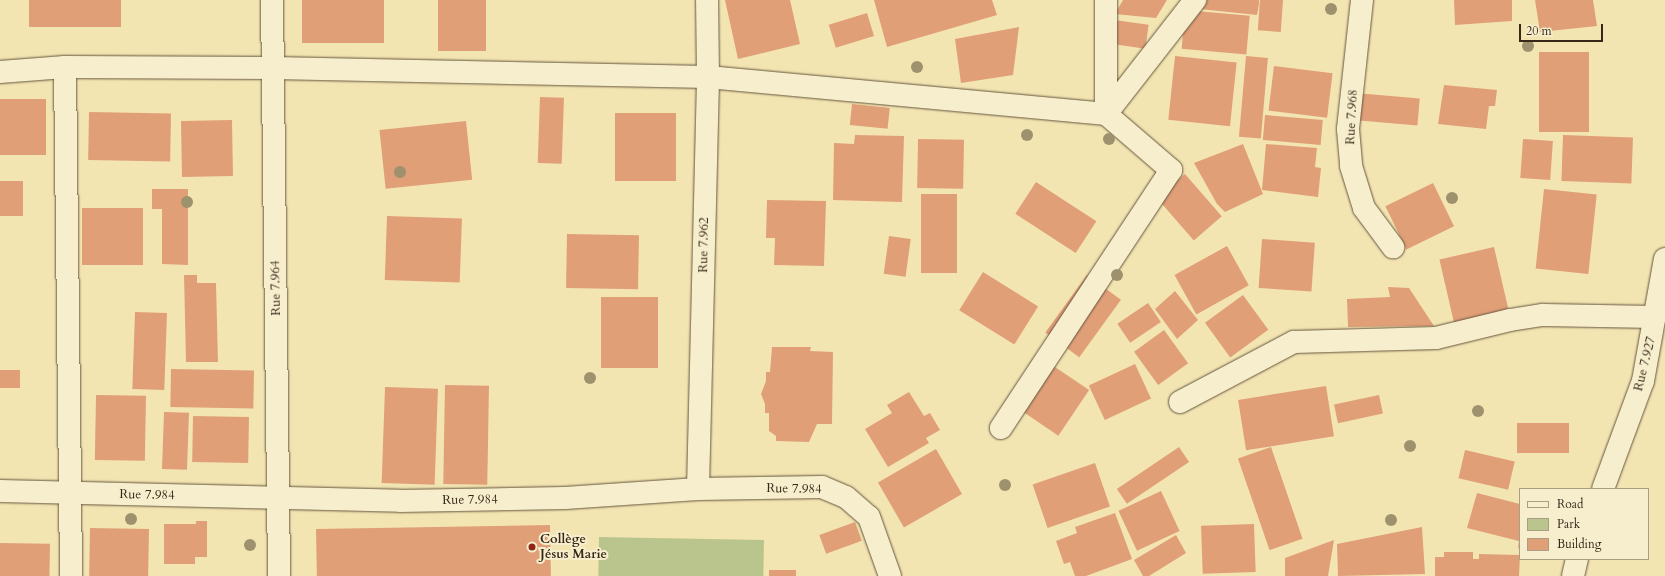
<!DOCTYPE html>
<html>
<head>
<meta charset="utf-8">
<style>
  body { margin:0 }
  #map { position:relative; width:1665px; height:576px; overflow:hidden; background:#f3e5b2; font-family:Cardo,serif }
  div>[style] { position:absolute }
  .green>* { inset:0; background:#bac58d; transform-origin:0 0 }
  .building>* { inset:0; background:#e19f78; transform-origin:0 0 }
  .roads { filter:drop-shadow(0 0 1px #65563e) drop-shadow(0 0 1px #65563e) }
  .minor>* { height:22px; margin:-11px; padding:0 11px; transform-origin:11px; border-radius:11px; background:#f7eecd }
  .trees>* { width:12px; height:12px; margin:-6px; border-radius:50%; background:#9d926d }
  .dots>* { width:11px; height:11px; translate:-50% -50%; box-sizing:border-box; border:2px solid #f7eecd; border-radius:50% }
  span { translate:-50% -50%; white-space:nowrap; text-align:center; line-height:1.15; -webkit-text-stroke:4px #f7eecd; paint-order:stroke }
  .street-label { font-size:13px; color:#362718 }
  .poi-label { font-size:13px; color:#362718; font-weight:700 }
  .left { translate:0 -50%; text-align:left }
  .legend { position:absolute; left:1519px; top:488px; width:130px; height:72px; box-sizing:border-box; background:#f7eecd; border:1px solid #aa9e85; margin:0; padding:5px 7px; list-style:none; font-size:12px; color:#362718 }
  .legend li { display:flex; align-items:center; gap:8px; height:20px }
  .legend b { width:20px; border:1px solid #aa9e85 }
  .scale { position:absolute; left:1519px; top:24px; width:84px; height:18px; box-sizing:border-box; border:2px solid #362718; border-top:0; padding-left:5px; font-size:12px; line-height:14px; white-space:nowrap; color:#362718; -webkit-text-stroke:3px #f7eecd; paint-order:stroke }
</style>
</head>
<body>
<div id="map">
  <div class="green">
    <div style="left:599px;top:537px;width:165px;height:39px;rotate:1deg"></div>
  </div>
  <div class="building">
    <div style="left:29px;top:0;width:92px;height:27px"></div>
    <div style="left:302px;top:0;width:82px;height:43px"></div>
    <div style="left:438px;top:0;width:48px;height:51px"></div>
    <div style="clip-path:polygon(725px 0,790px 0,800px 44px,738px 59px)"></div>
    <div style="clip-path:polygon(874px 0,992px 0,997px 15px,887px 47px)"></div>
    <div style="clip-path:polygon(1123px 0,1167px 0,1156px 18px,1115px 14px)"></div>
    <div style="clip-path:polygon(1197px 0,1259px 0,1259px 4px,1257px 15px,1190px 8px)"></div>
    <div style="left:1283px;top:0;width:32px;height:23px;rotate:94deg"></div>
    <div style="clip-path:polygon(1454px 0,1512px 0,1512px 21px,1455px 25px)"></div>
    <div style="clip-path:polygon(1535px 0,1593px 0,1597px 26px,1540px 32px)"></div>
    <div style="left:1185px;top:10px;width:65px;height:39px;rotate:5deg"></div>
    <div style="left:867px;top:13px;width:24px;height:40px;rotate:73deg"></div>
    <div style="left:1114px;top:20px;width:35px;height:24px;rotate:8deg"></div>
    <div style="clip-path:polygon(1019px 27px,1013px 75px,961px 83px,955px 39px)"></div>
    <div style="left:1539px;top:52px;width:50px;height:80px"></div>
    <div style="left:1175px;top:56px;width:62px;height:64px;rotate:6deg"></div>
    <div style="left:1246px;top:56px;width:22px;height:81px;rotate:5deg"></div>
    <div style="left:1274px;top:66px;width:59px;height:45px;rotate:7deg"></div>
    <div style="clip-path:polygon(1444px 85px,1497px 90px,1495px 106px,1489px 106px,1486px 129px,1438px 124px)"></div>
    <div style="left:1356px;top:93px;width:64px;height:27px;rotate:5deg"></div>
    <div style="left:540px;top:97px;width:24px;height:66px;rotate:2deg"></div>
    <div style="left:0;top:99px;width:46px;height:56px"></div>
    <div style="left:852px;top:104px;width:38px;height:21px;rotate:6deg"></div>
    <div style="left:89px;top:112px;width:82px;height:48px;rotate:1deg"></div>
    <div style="left:615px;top:113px;width:61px;height:68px"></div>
    <div style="left:1265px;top:115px;width:58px;height:25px;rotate:5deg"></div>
    <div style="left:232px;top:120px;width:56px;height:51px;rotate:89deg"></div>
    <div style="left:466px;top:121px;width:59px;height:87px;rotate:84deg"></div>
    <div style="clip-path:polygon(855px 135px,904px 136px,902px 202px,833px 200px,834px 143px,854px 144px)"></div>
    <div style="left:1563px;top:135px;width:70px;height:46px;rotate:2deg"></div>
    <div style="left:918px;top:139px;width:46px;height:49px;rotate:1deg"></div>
    <div style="left:1523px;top:139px;width:30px;height:39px;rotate:4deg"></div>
    <div style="clip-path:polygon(1243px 144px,1263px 194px,1225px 212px,1217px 204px,1194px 163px)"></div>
    <div style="clip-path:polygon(1266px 144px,1317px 148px,1315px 167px,1321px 168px,1318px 197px,1262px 190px)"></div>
    <div style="left:1185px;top:174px;width:56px;height:37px;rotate:49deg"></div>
    <div style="left:0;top:181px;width:23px;height:35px"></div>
    <div style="left:1036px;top:182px;width:72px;height:38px;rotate:33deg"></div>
    <div style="left:1433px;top:183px;width:48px;height:53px;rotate:64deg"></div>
    <div style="clip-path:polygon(152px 189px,188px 189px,188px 265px,162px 264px,162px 209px,152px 209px)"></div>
    <div style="left:1544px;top:189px;width:53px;height:80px;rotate:6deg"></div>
    <div style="left:957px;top:194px;width:79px;height:36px;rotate:90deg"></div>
    <div style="clip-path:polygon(767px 200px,826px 201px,824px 266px,774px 265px,775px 238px,766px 238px)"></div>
    <div style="left:143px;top:208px;width:57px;height:61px;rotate:90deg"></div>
    <div style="left:387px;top:216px;width:75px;height:64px;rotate:2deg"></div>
    <div style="left:567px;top:234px;width:72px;height:54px;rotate:1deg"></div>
    <div style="left:889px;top:236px;width:22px;height:38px;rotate:8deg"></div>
    <div style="left:1262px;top:239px;width:53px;height:49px;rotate:4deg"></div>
    <div style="left:1227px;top:246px;width:45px;height:60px;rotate:61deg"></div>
    <div style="left:1494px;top:247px;width:66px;height:56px;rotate:77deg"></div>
    <div style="left:983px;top:272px;width:65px;height:45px;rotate:32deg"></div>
    <div style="clip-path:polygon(184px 275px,197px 275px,197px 283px,216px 283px,218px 362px,186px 362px)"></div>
    <div style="left:1087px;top:275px;width:42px;height:71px;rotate:36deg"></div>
    <div style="clip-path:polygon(1388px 287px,1409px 288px,1434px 326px,1348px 327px,1347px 299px,1390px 297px)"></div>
    <div style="clip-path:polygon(1175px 291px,1198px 320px,1177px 339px,1155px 309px)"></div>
    <div style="left:1243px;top:295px;width:43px;height:47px;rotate:54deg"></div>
    <div style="left:601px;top:297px;width:57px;height:71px"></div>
    <div style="left:1148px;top:303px;width:23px;height:37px;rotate:56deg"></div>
    <div style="left:135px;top:312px;width:32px;height:77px;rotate:2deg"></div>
    <div style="left:1164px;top:330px;width:41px;height:37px;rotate:54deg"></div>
    <div style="clip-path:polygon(772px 347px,811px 347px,810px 351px,833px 352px,832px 424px,817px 424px,809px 442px,776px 441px,776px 436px,769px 431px,769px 413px,765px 413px,765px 404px,761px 394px,766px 381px,766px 372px,770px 372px)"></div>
    <div style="left:1046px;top:361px;width:52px;height:55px;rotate:34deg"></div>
    <div style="left:1135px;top:364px;width:38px;height:51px;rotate:65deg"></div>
    <div style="left:171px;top:369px;width:83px;height:38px;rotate:1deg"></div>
    <div style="left:0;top:370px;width:20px;height:18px"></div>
    <div style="left:445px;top:385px;width:44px;height:99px;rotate:1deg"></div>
    <div style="left:1326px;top:386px;width:51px;height:89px;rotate:81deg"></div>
    <div style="left:385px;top:387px;width:53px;height:96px;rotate:2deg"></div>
    <div style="clip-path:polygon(909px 392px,924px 416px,930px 413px,940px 430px,926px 438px,929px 443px,888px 467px,865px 429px,892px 413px,887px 405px)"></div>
    <div style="left:96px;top:395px;width:50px;height:65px;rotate:1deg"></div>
    <div style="left:1379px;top:395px;width:19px;height:46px;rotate:78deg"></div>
    <div style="left:164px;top:412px;width:25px;height:57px;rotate:2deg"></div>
    <div style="left:193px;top:416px;width:56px;height:46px;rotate:1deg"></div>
    <div style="left:1517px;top:423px;width:52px;height:30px"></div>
    <div style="left:1179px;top:447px;width:18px;height:75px;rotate:56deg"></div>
    <div style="left:1271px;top:447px;width:97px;height:35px;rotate:71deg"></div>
    <div style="left:936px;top:449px;width:52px;height:67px;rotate:60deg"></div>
    <div style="left:1465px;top:450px;width:51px;height:29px;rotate:13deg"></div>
    <div style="left:1095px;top:463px;width:46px;height:66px;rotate:71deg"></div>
    <div style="left:1161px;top:491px;width:44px;height:47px;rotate:65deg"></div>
    <div style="clip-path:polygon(1477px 493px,1520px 504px,1520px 548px,1518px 548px,1519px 541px,1467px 528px)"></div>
    <div style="clip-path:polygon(1115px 513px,1132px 559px,1086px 576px,1075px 576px,1070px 562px,1064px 564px,1056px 541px,1077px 533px,1075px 527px)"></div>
    <div style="clip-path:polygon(196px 521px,207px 521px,207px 557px,195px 557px,195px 564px,164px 564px,164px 524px,196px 524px)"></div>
    <div style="left:855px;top:522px;width:20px;height:38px;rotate:70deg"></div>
    <div style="left:1254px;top:524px;width:48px;height:53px;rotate:88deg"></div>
    <div style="left:550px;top:525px;width:51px;height:234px;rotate:89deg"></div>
    <div style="clip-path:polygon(1422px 527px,1425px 574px,1338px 576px,1337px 544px)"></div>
    <div style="left:90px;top:528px;width:59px;height:48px;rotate:1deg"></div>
    <div style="clip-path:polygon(1176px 535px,1186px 553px,1149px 576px,1143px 576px,1134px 560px)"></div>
    <div style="clip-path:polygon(1334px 540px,1328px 576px,1285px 576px,1285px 558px)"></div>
    <div style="left:0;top:543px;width:50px;height:33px;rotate:1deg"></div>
    <div style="clip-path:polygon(1444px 552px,1473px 552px,1473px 559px,1479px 559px,1479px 554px,1520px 555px,1519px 576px,1435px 576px,1435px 557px,1444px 557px)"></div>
    <div style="left:769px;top:570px;width:27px;height:6px"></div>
  </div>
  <div class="roads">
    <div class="minor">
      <div style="left:272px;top:0;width:576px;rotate:89.3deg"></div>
      <div style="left:1106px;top:0;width:114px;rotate:90deg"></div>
      <div style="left:1362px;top:0;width:130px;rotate:96.2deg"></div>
      <div style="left:1348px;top:129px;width:37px;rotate:85deg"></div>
      <div style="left:1351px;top:166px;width:44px;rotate:72.8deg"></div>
      <div style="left:1364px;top:208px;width:49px;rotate:53.4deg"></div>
      <div style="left:65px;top:67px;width:509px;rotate:89.32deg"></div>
      <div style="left:0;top:72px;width:65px;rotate:-4.4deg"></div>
      <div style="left:65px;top:67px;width:208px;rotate:0.3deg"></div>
      <div style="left:273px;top:68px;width:435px;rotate:1.2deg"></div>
      <div style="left:708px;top:77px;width:400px;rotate:5.3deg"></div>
      <div style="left:1106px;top:114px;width:86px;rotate:40.7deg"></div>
      <div style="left:1171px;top:170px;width:309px;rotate:123.4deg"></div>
      <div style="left:1106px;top:114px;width:145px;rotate:-52deg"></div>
      <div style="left:1180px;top:402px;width:129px;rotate:-27.8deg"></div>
      <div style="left:1294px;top:342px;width:142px;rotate:-1.6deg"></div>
      <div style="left:1436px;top:338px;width:76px;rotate:-13.7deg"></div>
      <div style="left:1510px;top:320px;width:33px;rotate:-9deg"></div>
      <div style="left:1543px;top:315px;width:112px;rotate:1deg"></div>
      <div style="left:698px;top:489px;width:412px;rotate:-88.6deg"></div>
      <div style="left:708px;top:77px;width:77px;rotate:-90.7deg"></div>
      <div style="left:1603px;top:489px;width:115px;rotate:-69.7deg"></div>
      <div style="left:1643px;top:381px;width:124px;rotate:-79.8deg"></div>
      <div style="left:0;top:491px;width:400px;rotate:1.4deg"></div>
      <div style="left:400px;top:501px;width:165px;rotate:-1deg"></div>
      <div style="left:565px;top:498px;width:133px;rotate:-3.9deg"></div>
      <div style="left:698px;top:489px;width:124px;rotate:-0.9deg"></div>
      <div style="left:822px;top:487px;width:26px;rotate:23deg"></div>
      <div style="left:846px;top:497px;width:30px;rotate:41deg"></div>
      <div style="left:869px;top:517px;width:63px;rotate:70.4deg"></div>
      <div style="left:1573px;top:576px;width:17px;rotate:-77deg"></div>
    </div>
  </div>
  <div class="trees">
    <div style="left:1331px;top:9px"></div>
    <div style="left:1528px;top:46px"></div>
    <div style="left:917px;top:67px"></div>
    <div style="left:1027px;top:135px"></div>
    <div style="left:1109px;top:139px"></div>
    <div style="left:400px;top:172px"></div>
    <div style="left:1452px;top:198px"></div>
    <div style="left:187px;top:202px"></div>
    <div style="left:1117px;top:275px"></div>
    <div style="left:590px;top:378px"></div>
    <div style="left:1478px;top:411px"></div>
    <div style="left:1410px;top:446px"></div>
    <div style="left:1005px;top:485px"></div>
    <div style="left:131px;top:519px"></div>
    <div style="left:1391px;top:520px"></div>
    <div style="left:250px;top:545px"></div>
  </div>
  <div class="dots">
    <div style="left:532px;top:547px;background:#8f2418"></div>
  </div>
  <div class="street-label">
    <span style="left:1352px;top:117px;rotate:-87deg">Rue 7.968</span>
    <span style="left:704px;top:245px;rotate:-89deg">Rue 7.962</span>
    <span style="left:276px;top:288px;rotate:-91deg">Rue 7.964</span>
    <span style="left:1645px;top:364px;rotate:-76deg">Rue 7.927</span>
    <span style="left:794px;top:489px;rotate:1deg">Rue 7.984</span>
    <span style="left:147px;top:495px;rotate:1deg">Rue 7.984</span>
    <span style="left:470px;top:500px;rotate:-1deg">Rue 7.984</span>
  </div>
  <div class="poi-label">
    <span class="left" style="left:540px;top:547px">Collège<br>Jésus Marie</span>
  </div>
  <ul class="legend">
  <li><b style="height:5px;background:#f7eecd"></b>Road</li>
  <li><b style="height:11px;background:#bac58d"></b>Park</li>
  <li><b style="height:11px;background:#e19f78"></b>Building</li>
  </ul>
  <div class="scale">20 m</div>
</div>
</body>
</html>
